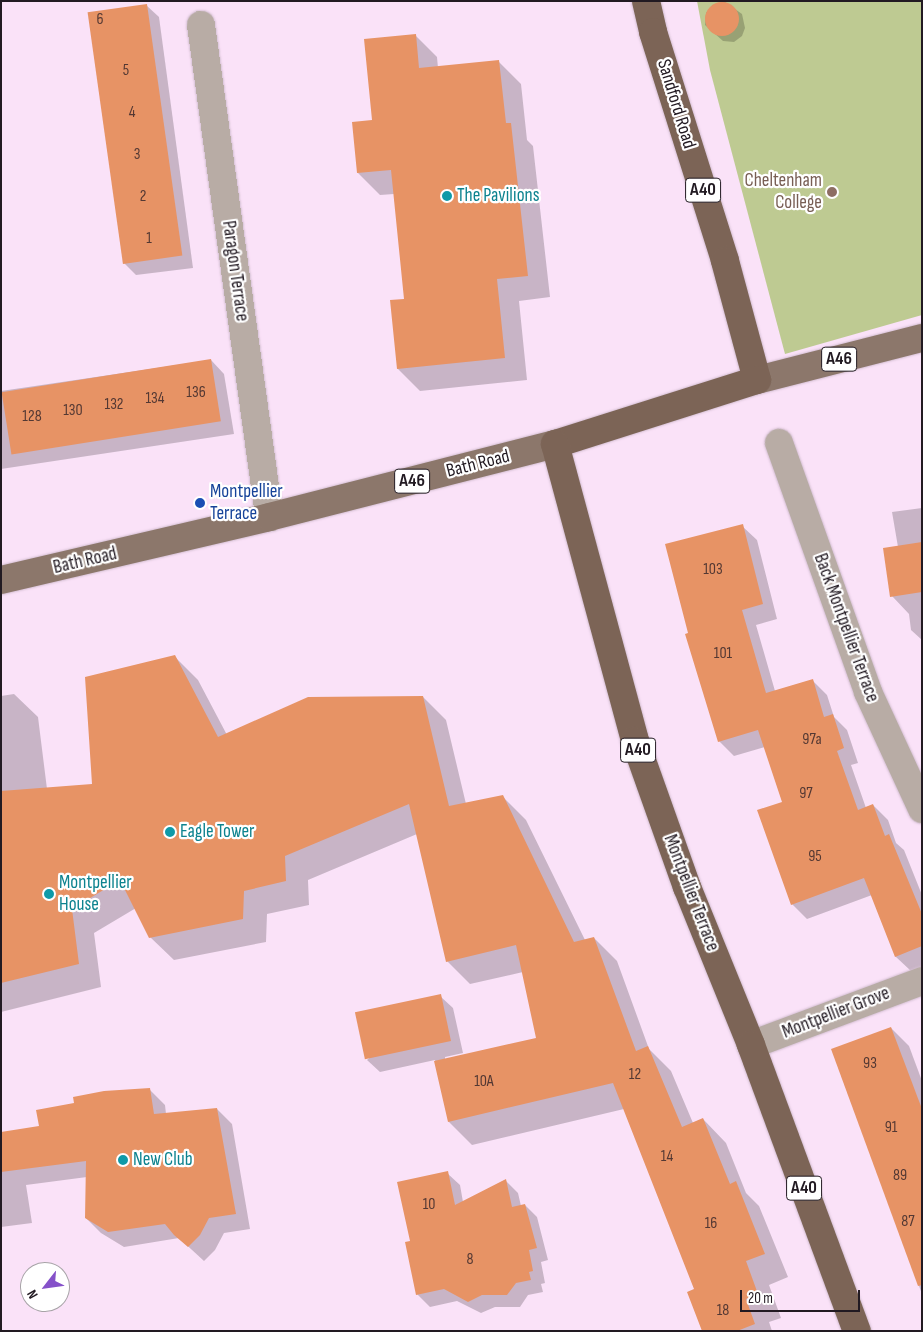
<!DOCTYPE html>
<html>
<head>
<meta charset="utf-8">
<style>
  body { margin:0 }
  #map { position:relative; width:923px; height:1332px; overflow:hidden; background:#fae2f8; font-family:"Sofia Sans Condensed",sans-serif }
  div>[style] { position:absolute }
  .green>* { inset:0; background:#beca92 }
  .shadow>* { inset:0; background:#0003 }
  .building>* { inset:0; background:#e79365; transform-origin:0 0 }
  .round { border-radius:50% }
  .roads { filter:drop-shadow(0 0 1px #d3bed1) drop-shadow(0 0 1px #d3bed1) }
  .minor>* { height:28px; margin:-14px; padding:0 14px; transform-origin:14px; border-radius:14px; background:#b8aca5 }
  .major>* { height:28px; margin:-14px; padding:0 14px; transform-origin:14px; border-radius:14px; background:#8c776b }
  .highway>* { height:28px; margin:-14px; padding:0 14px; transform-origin:14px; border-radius:14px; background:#7c6456 }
  .dots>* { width:14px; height:14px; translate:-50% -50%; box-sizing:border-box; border:2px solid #fff; border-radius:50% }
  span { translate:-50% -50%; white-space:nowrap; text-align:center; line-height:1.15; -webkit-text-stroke:4.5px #fff; paint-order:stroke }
  .number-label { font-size:16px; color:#533833 }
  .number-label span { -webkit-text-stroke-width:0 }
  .shield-label span { padding:1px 4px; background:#fff; border:1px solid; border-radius:4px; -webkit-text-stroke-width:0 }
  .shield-label { font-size:18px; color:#221a22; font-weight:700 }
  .street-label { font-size:19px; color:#221a22 }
  .education-label { font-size:19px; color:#785e54 }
  .right { translate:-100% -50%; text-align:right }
  .culture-label { font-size:19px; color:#0d838f }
  .left { translate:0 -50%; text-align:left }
  .transit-label { font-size:19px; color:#164399 }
  .frame { position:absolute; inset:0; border:2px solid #221a22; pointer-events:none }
  .north { position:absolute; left:20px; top:1262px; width:50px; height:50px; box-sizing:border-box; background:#fff; border:1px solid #a7a3a7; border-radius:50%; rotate:240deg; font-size:14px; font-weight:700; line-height:20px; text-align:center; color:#221a22 }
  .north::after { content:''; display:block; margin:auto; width:18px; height:22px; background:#8551c9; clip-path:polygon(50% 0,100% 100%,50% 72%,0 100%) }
  .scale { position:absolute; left:740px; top:1290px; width:120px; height:22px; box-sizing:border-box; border:2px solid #221a22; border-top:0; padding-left:6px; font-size:15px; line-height:18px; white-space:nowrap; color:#221a22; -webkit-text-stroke:4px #fff; paint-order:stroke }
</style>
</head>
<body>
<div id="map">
  <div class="green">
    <div style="clip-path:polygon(697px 1px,922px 1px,922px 315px,785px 354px,710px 70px)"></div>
  </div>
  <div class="shadow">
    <div style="clip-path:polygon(725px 2px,742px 14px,745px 28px,742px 36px,734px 42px,723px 41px,705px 25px,706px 13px,713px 5px)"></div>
    <div style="clip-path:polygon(146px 5px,159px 17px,193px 268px,136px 275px,124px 263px)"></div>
    <div style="clip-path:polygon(415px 35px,437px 57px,438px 68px,499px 62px,521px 84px,527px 140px,533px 146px,550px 297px,519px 301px,527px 380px,420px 391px,398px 369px,406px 300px,394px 194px,380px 195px,358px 173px,373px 121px)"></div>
    <div style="clip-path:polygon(211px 360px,224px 374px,234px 434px,1px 469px,1px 391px)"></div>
    <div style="clip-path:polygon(922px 508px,922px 640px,911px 630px,909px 614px,892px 596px,898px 547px,892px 512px)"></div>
    <div style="clip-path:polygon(742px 526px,757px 540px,777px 619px,756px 625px,775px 691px,812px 680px,827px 695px,834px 717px,847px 730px,858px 763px,851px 765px,866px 808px,873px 805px,888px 820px,896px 843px,904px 850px,922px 895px,922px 967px,911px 971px,896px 957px,872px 895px,807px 919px,792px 904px,783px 803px,765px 747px,734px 756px,719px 741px,689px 634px)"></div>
    <div style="clip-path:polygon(175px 657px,198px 680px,227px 735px,423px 697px,446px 720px,466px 804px,503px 797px,526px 820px,585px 940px,594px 938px,617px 961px,649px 1049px,671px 1071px,693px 1123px,703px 1119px,726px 1143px,746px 1193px,759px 1206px,788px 1277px,769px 1285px,781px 1318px,769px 1322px,772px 1331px,703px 1331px,696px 1290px,624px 1109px,472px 1145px,449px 1122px,435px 1060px,380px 1072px,367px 1060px,440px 996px,453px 1008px,463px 1053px,445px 1057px,445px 1060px,537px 1039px,523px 972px,470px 984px,447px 961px,417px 834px,308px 880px,309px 905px,267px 914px,266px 942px,174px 960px,150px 937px,136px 908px,94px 933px,101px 987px,1px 1012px,1px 696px,14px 694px,38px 717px,47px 789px,93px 785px)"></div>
    <div style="clip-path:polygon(891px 1028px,909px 1046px,922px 1081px,922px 1294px,832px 1050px)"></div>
    <div style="clip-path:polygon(150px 1090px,165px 1105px,166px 1114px,217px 1109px,232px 1124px,250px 1229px,224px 1233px,215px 1250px,204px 1261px,179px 1238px,124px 1247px,101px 1233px,86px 1218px,87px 1177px,26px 1185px,32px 1223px,1px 1227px,1px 1133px,40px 1128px)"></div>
    <div style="clip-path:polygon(447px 1173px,460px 1185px,463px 1202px,505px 1180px,518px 1193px,521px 1206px,525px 1205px,537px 1217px,548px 1260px,541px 1262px,545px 1283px,541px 1284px,543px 1292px,528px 1295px,520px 1307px,495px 1307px,481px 1313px,457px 1301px,430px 1307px,417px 1294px,411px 1242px)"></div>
  </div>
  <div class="building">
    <div class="round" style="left:705px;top:2px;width:34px;height:34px"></div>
    <div style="left:147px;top:4px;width:254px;height:60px;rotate:82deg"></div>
    <div style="clip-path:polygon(416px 34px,419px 68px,499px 60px,506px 123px,511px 123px,528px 276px,497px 279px,505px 358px,397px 369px,390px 300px,404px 299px,391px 170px,357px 173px,352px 122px,372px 120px,364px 39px)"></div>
    <div style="left:211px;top:359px;width:63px;height:212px;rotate:81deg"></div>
    <div style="clip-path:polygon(743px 524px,763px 604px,742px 610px,766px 693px,813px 679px,824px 717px,833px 714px,844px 748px,837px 751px,858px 810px,873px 804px,885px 836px,889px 834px,922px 914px,922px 946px,895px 957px,864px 878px,791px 905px,757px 810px,782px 802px,758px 730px,718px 742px,685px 634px,688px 633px,665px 544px)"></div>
    <div style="clip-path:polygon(922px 542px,922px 592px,890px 597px,883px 548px)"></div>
    <div style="clip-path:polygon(175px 655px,218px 737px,308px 697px,423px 696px,449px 806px,503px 795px,574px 942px,594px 937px,636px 1051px,648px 1046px,682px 1127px,703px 1118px,730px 1184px,736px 1181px,765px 1254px,746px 1261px,758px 1294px,746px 1299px,755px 1324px,737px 1331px,702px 1331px,687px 1292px,694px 1289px,613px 1083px,448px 1122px,434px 1061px,536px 1038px,516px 945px,446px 962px,409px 804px,285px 856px,286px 881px,244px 891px,243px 919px,149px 938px,120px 880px,72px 909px,79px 964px,1px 983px,1px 791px,92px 784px,85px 677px)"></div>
    <div style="left:441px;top:994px;width:48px;height:88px;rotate:78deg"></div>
    <div style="clip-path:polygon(891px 1027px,922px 1109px,922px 1285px,918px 1286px,831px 1049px)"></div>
    <div style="clip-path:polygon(150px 1088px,154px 1114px,217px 1108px,236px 1214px,209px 1218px,200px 1235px,188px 1247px,174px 1235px,165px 1224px,108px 1232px,85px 1218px,86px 1161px,1px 1172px,1px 1132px,39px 1126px,36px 1110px,74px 1103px,73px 1097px,104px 1091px)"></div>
    <div style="clip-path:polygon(448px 1171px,455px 1205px,506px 1179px,512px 1207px,525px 1204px,537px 1248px,529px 1250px,533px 1271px,529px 1272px,531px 1280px,516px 1283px,507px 1295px,482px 1295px,468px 1302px,444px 1289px,416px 1295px,405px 1242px,410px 1241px,397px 1182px)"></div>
  </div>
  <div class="roads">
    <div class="minor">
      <div style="left:201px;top:25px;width:497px;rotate:82.1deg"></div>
      <div style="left:779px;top:443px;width:264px;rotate:70.3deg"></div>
      <div style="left:868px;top:692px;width:129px;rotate:65.2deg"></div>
      <div style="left:751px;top:1045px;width:183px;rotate:-20.5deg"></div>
    </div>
    <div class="major">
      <div style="left:757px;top:380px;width:170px;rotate:-14.3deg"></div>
      <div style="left:1px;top:580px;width:275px;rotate:-13.2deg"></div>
      <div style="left:269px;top:517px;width:295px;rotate:-14.3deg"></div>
    </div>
    <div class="highway">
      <div style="left:646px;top:1px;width:32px;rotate:77deg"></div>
      <div style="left:653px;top:32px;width:240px;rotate:72.5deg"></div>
      <div style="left:725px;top:261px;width:123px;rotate:74.9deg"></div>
      <div style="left:757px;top:380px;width:212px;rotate:162.4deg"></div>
      <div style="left:555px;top:444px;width:308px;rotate:74.9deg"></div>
      <div style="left:635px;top:741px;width:155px;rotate:70.4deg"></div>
      <div style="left:687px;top:887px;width:170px;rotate:67.9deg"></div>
      <div style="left:751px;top:1045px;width:305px;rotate:69.7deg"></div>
    </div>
  </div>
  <div class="dots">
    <div style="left:832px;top:192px;background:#8d6e63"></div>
    <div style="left:447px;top:196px;background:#0f9aa8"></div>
    <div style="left:200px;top:503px;background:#1a4fb4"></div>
    <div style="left:170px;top:832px;background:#0f9aa8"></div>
    <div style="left:49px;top:894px;background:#0f9aa8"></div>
    <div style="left:123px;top:1160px;background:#0f9aa8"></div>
  </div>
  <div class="number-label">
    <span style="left:100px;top:20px">6</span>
    <span style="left:126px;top:71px">5</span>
    <span style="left:132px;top:113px">4</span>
    <span style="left:137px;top:155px">3</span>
    <span style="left:143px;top:197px">2</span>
    <span style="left:149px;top:239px">1</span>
    <span style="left:196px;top:393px">136</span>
    <span style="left:155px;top:399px">134</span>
    <span style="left:114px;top:405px">132</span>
    <span style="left:73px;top:411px">130</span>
    <span style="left:32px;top:417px">128</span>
    <span style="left:713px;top:570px">103</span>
    <span style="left:723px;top:654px">101</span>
    <span style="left:812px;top:740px">97a</span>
    <span style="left:806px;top:794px">97</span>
    <span style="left:815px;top:857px">95</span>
    <span style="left:870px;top:1064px">93</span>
    <span style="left:635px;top:1075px">12</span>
    <span style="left:484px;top:1082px">10A</span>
    <span style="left:891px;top:1128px">91</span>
    <span style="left:667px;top:1157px">14</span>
    <span style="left:900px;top:1176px">89</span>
    <span style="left:429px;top:1205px">10</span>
    <span style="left:908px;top:1222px">87</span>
    <span style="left:711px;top:1224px">16</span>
    <span style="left:470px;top:1260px">8</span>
    <span style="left:723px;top:1311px">18</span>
  </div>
  <div class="shield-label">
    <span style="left:703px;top:190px">A40</span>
    <span style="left:839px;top:359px">A46</span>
    <span style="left:412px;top:481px">A46</span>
    <span style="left:638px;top:750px">A40</span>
    <span style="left:804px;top:1188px">A40</span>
  </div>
  <div class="street-label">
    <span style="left:676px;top:104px;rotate:73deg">Sandford Road</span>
    <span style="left:235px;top:271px;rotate:82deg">Paragon Terrace</span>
    <span style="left:478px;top:464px;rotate:-14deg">Bath Road</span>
    <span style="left:85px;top:561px;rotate:-13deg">Bath Road</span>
    <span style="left:846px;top:628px;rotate:70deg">Back Montpellier Terrace</span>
    <span style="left:691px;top:893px;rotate:69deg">Montpellier Terrace</span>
    <span style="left:836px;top:1013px;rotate:-21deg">Montpellier Grove</span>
  </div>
  <div class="education-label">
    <span class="right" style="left:822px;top:192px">Cheltenham<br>College</span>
  </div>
  <div class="culture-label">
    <span class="left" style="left:457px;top:196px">The Pavilions</span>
    <span class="left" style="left:180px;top:832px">Eagle Tower</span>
    <span class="left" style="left:59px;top:894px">Montpellier<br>House</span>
    <span class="left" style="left:133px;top:1160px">New Club</span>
  </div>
  <div class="transit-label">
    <span class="left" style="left:210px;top:503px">Montpellier<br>Terrace</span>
  </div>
  <div class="frame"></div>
  <div class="north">N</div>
  <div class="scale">20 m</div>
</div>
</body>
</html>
